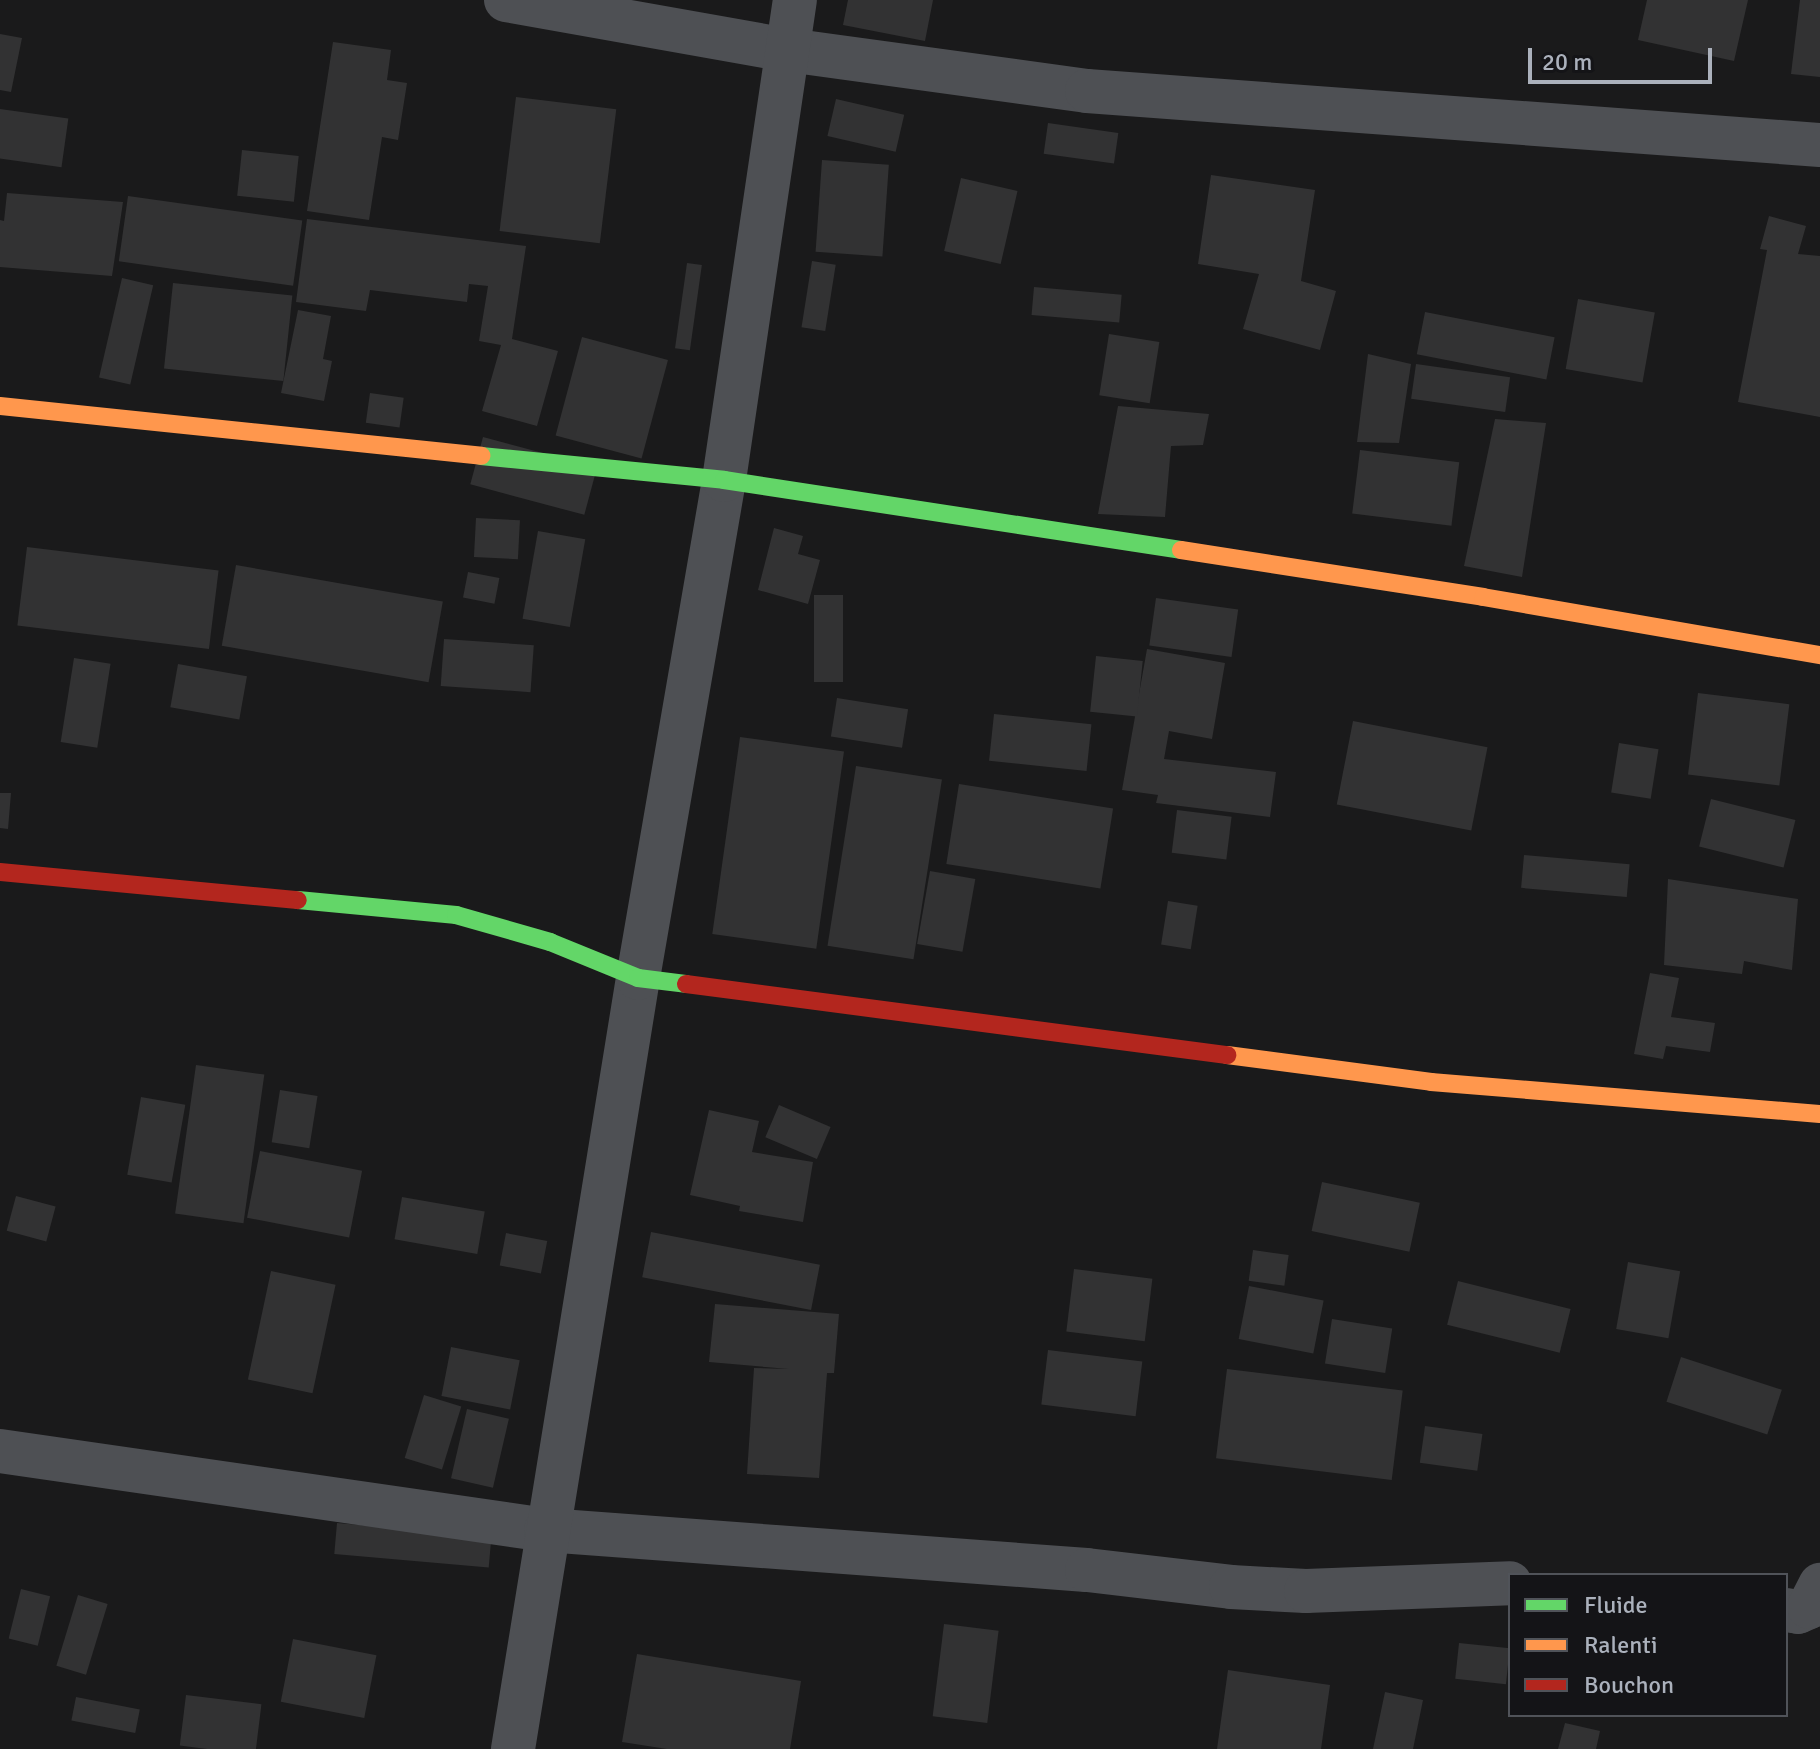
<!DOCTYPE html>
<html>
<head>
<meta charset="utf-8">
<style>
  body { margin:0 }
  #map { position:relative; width:1820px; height:1749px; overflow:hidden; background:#1a1a1b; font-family:Signika,sans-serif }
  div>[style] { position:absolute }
  .building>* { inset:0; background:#323233; transform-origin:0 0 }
  .street>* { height:44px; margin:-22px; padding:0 22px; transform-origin:22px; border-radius:22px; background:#4e5054 }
  .fast>* { height:18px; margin:-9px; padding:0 9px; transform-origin:9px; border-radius:9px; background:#63d668 }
  .slow>* { height:18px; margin:-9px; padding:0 9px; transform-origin:9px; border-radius:9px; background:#ff974d }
  .jam>* { height:18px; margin:-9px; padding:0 9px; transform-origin:9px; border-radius:9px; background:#b3261e }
  span { translate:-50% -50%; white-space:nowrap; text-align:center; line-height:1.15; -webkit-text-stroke:8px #141417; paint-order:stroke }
  .legend { position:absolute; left:1508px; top:1573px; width:280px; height:144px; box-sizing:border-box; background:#141417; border:2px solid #505359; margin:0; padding:10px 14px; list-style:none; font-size:24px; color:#abb1bc }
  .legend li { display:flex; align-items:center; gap:16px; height:40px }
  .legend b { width:40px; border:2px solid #505359 }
  .scale { position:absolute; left:1528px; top:48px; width:184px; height:36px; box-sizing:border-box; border:4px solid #abb1bc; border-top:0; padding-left:10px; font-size:24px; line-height:28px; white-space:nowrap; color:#abb1bc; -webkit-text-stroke:6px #141417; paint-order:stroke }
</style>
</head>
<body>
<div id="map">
  <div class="building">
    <div style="clip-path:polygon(848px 0,933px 0,925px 41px,843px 25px)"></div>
    <div style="clip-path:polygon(1647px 0,1748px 0,1734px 61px,1638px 40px)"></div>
    <div style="clip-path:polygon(1800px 0,1820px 0,1820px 77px,1791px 74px)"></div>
    <div style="clip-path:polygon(0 34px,22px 38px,11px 92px,0 90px)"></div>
    <div style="clip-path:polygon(333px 42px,391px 50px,387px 80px,407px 83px,398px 140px,382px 137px,369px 220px,307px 211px)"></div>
    <div style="left:516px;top:97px;width:101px;height:135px;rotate:7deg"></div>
    <div style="left:836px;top:99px;width:70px;height:38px;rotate:13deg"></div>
    <div style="left:0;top:109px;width:69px;height:49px;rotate:8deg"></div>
    <div style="left:1048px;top:123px;width:71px;height:31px;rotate:8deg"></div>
    <div style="left:242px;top:150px;width:57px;height:46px;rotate:6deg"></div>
    <div style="left:822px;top:160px;width:67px;height:92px;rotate:4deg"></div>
    <div style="clip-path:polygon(1211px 175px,1315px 190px,1301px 281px,1336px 291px,1320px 350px,1243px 329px,1259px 274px,1198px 264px)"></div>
    <div style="left:961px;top:178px;width:58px;height:75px;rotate:13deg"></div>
    <div style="clip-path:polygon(7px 193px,123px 202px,112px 276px,0 267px,0 220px,4px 221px)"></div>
    <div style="left:128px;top:196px;width:176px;height:66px;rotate:8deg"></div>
    <div style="clip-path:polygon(1769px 216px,1806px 226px,1798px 254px,1820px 256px,1820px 417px,1738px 402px,1767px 250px,1760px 249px)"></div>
    <div style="clip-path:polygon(307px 219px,526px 246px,512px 339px,558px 351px,537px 426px,482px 411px,501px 345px,479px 341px,488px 286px,469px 284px,467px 302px,370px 290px,366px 311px,296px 302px)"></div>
    <div style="left:812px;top:261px;width:24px;height:67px;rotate:9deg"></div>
    <div style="left:687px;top:263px;width:15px;height:86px;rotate:8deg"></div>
    <div style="left:122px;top:278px;width:32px;height:102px;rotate:13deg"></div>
    <div style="left:173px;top:283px;width:120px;height:86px;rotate:6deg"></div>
    <div style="left:1034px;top:287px;width:88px;height:28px;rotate:5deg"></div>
    <div style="left:1578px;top:299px;width:78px;height:71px;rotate:10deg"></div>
    <div style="clip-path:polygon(298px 310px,331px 316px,323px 359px,332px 361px,324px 401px,281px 393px)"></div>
    <div style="left:1425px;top:312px;width:132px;height:43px;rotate:11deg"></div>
    <div style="left:1109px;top:334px;width:51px;height:62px;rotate:9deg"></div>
    <div style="left:582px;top:337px;width:89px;height:102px;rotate:15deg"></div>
    <div style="clip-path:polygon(1368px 354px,1411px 364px,1399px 443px,1357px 442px)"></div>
    <div style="left:1416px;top:364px;width:95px;height:35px;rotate:8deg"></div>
    <div style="left:370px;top:393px;width:34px;height:30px;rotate:8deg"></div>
    <div style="clip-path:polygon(1118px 406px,1209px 414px,1203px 445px,1171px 446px,1165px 517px,1098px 514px)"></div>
    <div style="clip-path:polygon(1495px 419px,1546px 423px,1522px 577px,1464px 566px)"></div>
    <div style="left:483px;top:437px;width:118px;height:49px;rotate:15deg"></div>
    <div style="left:1360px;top:450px;width:100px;height:64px;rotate:7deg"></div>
    <div style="left:476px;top:518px;width:44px;height:39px;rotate:3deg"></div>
    <div style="clip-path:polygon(774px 528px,803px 536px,798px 554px,820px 560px,808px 604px,758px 590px)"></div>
    <div style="left:538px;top:531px;width:48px;height:89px;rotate:10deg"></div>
    <div style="left:27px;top:547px;width:193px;height:79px;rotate:7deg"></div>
    <div style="left:236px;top:565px;width:210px;height:82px;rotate:10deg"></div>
    <div style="left:468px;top:572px;width:32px;height:26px;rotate:11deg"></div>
    <div style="left:814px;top:595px;width:29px;height:87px"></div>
    <div style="left:1156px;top:598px;width:83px;height:48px;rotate:8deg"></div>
    <div style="left:444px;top:639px;width:90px;height:47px;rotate:4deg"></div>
    <div style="clip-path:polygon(1147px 649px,1225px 663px,1212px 739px,1169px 731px,1164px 759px,1276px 772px,1270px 817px,1156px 803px,1158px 795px,1122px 790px)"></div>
    <div style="left:1096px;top:656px;width:47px;height:56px;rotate:6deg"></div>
    <div style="left:74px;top:658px;width:37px;height:85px;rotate:9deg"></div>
    <div style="left:178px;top:664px;width:70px;height:44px;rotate:10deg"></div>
    <div style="left:1698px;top:693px;width:92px;height:82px;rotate:7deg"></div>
    <div style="left:837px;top:698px;width:72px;height:39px;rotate:9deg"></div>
    <div style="left:994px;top:714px;width:98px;height:47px;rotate:6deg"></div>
    <div style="left:1353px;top:721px;width:137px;height:85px;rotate:11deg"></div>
    <div style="left:740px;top:737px;width:105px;height:199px;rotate:8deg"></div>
    <div style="left:1619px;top:743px;width:40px;height:50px;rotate:9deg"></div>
    <div style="left:856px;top:766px;width:87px;height:182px;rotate:9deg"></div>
    <div style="left:959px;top:784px;width:156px;height:81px;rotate:9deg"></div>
    <div style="clip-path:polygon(0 793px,11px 793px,8px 829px,0 828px)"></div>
    <div style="left:1711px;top:799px;width:87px;height:49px;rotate:14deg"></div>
    <div style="left:1177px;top:810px;width:55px;height:43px;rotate:7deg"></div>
    <div style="left:1524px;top:855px;width:106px;height:33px;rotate:5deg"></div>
    <div style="left:930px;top:871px;width:46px;height:74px;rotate:10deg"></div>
    <div style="clip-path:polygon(1668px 879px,1798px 899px,1792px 970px,1744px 961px,1742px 974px,1664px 965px)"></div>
    <div style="left:1168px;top:901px;width:30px;height:44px;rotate:9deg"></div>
    <div style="clip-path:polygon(1650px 973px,1679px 978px,1671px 1017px,1715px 1023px,1710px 1052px,1666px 1046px,1663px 1059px,1634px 1054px)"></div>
    <div style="left:196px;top:1065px;width:69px;height:150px;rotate:8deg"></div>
    <div style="left:280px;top:1090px;width:38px;height:53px;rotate:9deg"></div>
    <div style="left:141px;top:1097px;width:45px;height:79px;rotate:10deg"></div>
    <div style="left:779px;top:1105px;width:56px;height:35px;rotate:23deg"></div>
    <div style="clip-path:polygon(709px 1110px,759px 1121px,752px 1152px,813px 1162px,803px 1222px,739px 1211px,740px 1206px,690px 1195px)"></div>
    <div style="left:260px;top:1151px;width:104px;height:68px;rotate:11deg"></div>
    <div style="left:1322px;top:1182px;width:100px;height:50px;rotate:12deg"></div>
    <div style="left:16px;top:1196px;width:41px;height:36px;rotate:15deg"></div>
    <div style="left:402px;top:1197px;width:84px;height:43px;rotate:10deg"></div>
    <div style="left:651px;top:1232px;width:172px;height:46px;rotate:11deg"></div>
    <div style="left:506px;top:1233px;width:42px;height:33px;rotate:11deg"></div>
    <div style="left:1253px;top:1250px;width:36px;height:31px;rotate:8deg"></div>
    <div style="left:1628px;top:1262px;width:53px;height:68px;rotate:10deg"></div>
    <div style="left:1074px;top:1269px;width:79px;height:63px;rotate:7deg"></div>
    <div style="left:271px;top:1271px;width:66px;height:111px;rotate:12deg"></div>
    <div style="left:1458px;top:1281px;width:116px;height:45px;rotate:14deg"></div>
    <div style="left:1249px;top:1286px;width:76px;height:54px;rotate:11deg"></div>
    <div style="clip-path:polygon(715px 1304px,839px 1314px,834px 1373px,827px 1373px,819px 1478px,747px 1474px,754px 1368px,789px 1369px,709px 1362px)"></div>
    <div style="left:1332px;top:1319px;width:61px;height:45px;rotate:9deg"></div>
    <div style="left:451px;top:1347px;width:70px;height:50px;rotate:11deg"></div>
    <div style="left:1048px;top:1350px;width:95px;height:55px;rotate:7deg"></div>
    <div style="left:1681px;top:1357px;width:106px;height:47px;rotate:18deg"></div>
    <div style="left:1227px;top:1369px;width:177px;height:90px;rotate:7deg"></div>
    <div style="left:424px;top:1395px;width:39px;height:66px;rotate:17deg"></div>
    <div style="left:467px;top:1409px;width:43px;height:71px;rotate:13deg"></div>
    <div style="left:1425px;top:1426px;width:58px;height:37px;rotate:8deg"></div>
    <div style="left:337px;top:1523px;width:155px;height:31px;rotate:5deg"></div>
    <div style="left:21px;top:1589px;width:30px;height:51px;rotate:14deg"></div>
    <div style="left:78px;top:1595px;width:31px;height:74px;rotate:17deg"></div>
    <div style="left:944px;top:1624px;width:55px;height:93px;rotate:7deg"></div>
    <div style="left:293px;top:1639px;width:85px;height:64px;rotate:11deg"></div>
    <div style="left:1459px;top:1643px;width:51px;height:36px;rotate:6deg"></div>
    <div style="clip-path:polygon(637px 1654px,801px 1681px,790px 1749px,667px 1749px,622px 1742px)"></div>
    <div style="clip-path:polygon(1228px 1670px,1330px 1685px,1321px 1749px,1217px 1749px)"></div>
    <div style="clip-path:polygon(1385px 1692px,1423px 1700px,1413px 1749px,1373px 1749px)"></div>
    <div style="left:186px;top:1695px;width:76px;height:51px;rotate:7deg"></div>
    <div style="left:76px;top:1697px;width:65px;height:24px;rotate:11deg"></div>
    <div style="clip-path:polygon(1565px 1723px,1600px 1731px,1596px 1749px,1558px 1749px)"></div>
  </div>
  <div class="street">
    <div style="left:506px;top:0;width:286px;rotate:10.1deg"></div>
    <div style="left:788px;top:50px;width:302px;rotate:7.8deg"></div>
    <div style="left:1087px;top:91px;width:735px;rotate:4.21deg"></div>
    <div style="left:0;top:1451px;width:552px;rotate:8.23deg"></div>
    <div style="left:546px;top:1530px;width:542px;rotate:4.23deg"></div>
    <div style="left:1087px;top:1570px;width:145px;rotate:6.7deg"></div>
    <div style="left:1231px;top:1587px;width:75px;rotate:3.1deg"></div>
    <div style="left:1306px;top:1591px;width:204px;rotate:-2.2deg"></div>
    <div style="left:1786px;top:1610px;width:12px;rotate:9deg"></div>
    <div style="left:1798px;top:1612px;width:12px;rotate:-24deg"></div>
    <div style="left:1809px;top:1607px;width:25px;rotate:-63deg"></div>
    <div style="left:513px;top:1749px;width:781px;rotate:-80.79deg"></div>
    <div style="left:638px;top:978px;width:505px;rotate:-80.2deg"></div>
    <div style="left:724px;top:480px;width:485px;rotate:-81.6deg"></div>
  </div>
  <div class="fast">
    <div style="left:481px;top:456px;width:244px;rotate:5.6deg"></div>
    <div style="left:724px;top:480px;width:462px;rotate:8.7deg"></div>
    <div style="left:298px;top:900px;width:159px;rotate:5.4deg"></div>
    <div style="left:456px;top:915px;width:98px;rotate:16deg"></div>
    <div style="left:550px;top:942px;width:95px;rotate:22.2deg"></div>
    <div style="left:638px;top:978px;width:48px;rotate:7.1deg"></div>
  </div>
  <div class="slow">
    <div style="left:0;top:406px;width:484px;rotate:5.9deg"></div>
    <div style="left:1181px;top:550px;width:306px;rotate:8.8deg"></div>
    <div style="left:1483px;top:597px;width:342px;rotate:9.8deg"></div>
    <div style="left:1227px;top:1055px;width:206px;rotate:7.5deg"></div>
    <div style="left:1431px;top:1082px;width:390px;rotate:4.7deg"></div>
  </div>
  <div class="jam">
    <div style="left:0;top:872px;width:299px;rotate:5.4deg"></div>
    <div style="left:686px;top:984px;width:546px;rotate:7.48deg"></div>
  </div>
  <ul class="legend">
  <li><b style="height:10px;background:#63d668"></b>Fluide</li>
  <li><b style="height:10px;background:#ff974d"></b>Ralenti</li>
  <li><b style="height:10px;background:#b3261e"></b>Bouchon</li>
  </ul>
  <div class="scale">20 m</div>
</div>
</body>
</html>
